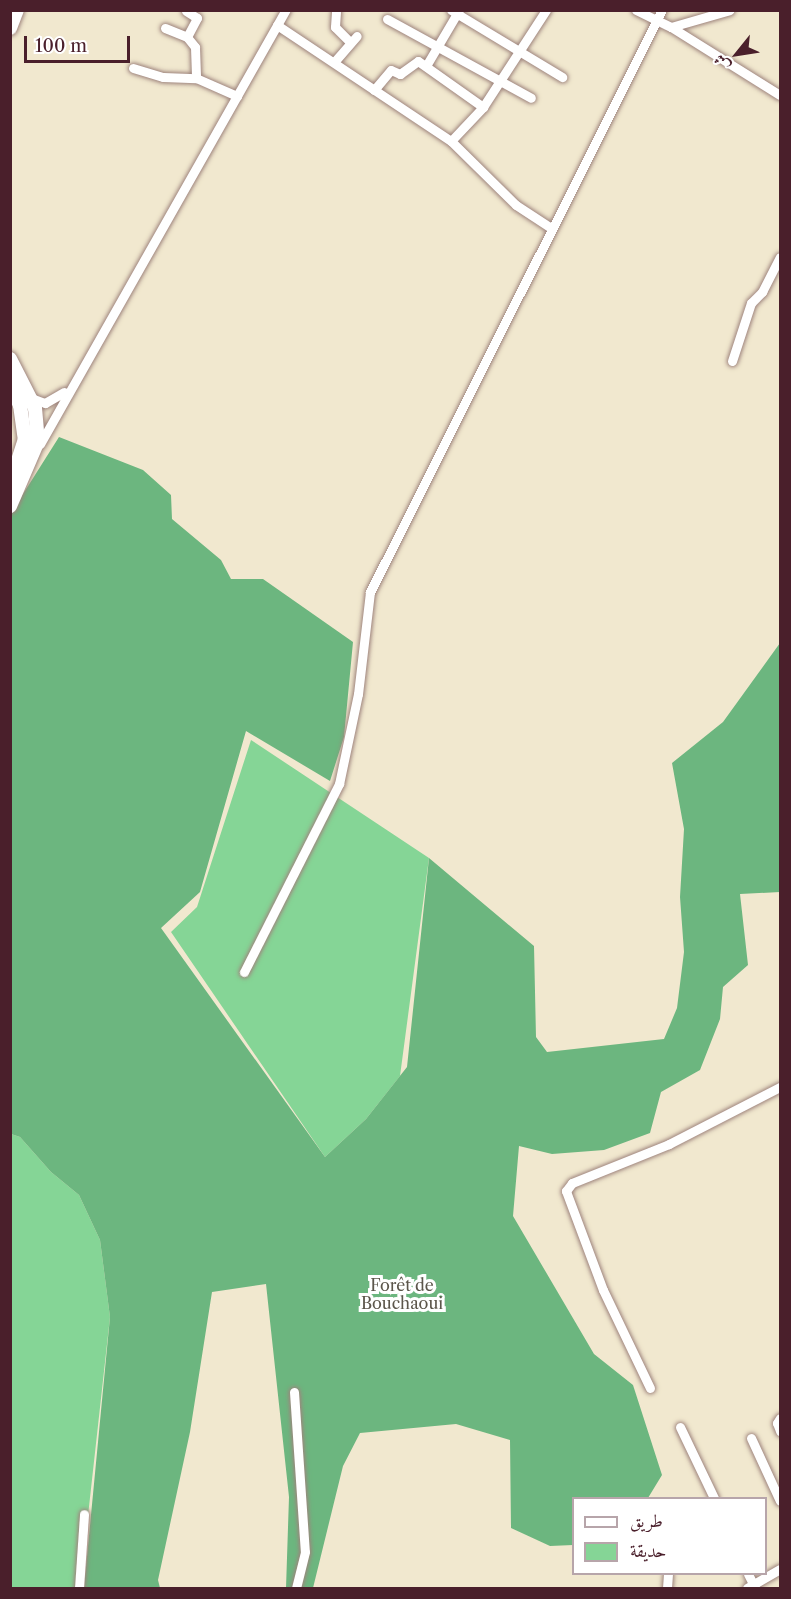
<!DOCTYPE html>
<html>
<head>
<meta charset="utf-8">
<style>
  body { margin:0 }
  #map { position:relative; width:791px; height:1599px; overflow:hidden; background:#f1e8cf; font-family:"Libre Caslon Text",Amiri,serif }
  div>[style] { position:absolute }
  .green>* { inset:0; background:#85d596 }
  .forest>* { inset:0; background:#6cb67f }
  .roads { filter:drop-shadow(0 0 2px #9e847d) drop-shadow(0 0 2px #9e847d) }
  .minor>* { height:9px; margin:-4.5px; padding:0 4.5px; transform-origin:4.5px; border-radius:4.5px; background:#fff }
  .highway>* { height:14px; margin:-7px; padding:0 7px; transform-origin:7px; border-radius:7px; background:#fff }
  span { translate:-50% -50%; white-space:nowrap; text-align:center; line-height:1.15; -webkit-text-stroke:6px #fff; paint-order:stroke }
  .park-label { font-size:16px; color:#5c564b }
  .frame { position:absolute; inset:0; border:12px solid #4a1f2b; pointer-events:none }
  .legend { position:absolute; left:572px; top:1497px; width:195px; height:78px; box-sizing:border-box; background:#fff; border:2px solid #b7a5aa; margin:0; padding:8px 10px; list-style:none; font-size:18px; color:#4a1f2b }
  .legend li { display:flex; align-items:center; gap:12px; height:30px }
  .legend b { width:30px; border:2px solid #b7a5aa }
  .north { position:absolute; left:707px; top:24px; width:60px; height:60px; -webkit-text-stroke:4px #fff; paint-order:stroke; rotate:240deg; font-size:16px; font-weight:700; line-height:24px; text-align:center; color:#4a1f2b }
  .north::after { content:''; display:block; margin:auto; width:21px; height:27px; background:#4a1f2b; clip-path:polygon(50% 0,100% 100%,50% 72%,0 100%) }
  .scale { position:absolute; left:24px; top:36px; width:106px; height:27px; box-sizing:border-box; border:3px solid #4a1f2b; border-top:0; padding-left:8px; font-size:18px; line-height:21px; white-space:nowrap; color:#4a1f2b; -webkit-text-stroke:4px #fff; paint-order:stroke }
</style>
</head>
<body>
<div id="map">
  <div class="green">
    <div style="clip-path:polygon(251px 740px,429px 858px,400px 1076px,366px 1119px,325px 1157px,171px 932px,197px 907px)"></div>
    <div style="clip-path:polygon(11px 1134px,20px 1137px,51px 1172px,79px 1195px,100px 1240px,110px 1317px,80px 1588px,11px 1588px)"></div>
  </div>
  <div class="forest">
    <div style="clip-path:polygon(59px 437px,143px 470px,171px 495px,172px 519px,221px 560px,231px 579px,263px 579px,353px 642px,344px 737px,330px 781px,246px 731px,200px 892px,161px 928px,325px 1157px,366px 1119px,407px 1067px,429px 858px,534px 946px,536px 1037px,547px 1052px,664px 1039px,677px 1008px,684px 952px,680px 897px,684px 829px,672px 763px,723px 722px,780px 643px,780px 892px,740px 894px,748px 965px,723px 987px,720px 1019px,700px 1070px,661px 1092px,650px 1133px,604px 1150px,552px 1154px,519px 1146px,513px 1216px,594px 1354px,633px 1385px,662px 1475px,648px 1498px,574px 1498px,573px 1545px,550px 1546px,511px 1528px,510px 1440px,456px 1424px,360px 1433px,343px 1466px,313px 1588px,286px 1588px,289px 1497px,266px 1284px,212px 1292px,190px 1432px,158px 1580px,160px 1588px,84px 1588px,110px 1317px,100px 1240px,79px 1195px,51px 1172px,20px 1137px,11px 1134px,11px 513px)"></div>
  </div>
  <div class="roads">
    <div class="minor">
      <div style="left:451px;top:10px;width:130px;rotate:31.1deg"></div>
      <div style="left:636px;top:10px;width:39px;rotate:26deg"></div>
      <div style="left:671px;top:27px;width:61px;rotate:-16.1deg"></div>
      <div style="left:186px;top:11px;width:13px;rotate:32deg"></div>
      <div style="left:197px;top:18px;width:21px;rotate:118deg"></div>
      <div style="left:336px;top:12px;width:15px;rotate:94deg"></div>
      <div style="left:335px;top:27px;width:21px;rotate:45deg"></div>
      <div style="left:387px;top:19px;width:164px;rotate:28.7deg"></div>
      <div style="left:277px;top:25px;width:209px;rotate:33.7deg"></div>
      <div style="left:451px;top:141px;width:91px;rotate:44.6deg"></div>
      <div style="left:516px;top:205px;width:42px;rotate:33.3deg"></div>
      <div style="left:671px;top:27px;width:128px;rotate:32deg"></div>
      <div style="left:165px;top:28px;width:24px;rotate:22deg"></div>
      <div style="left:187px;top:37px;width:13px;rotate:51deg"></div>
      <div style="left:195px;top:47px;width:31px;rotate:88deg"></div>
      <div style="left:335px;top:61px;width:33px;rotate:-49deg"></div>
      <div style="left:426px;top:66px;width:65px;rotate:-59.5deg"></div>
      <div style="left:133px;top:68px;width:31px;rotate:17deg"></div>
      <div style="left:163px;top:77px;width:33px;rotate:2deg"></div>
      <div style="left:196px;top:78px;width:45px;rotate:23.7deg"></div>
      <div style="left:374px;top:90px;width:26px;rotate:-50deg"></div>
      <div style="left:391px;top:70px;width:10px;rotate:24deg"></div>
      <div style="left:400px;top:74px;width:22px;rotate:-36deg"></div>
      <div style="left:418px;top:61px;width:80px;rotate:35.3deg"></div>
      <div style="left:451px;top:141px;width:47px;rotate:-46.7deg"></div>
      <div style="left:483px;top:107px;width:116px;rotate:-57deg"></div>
      <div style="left:732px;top:361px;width:61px;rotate:-71.9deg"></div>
      <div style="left:751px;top:303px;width:16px;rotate:-45deg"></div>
      <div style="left:762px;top:292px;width:39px;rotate:-63deg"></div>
      <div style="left:31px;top:398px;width:15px;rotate:20deg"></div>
      <div style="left:45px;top:403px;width:22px;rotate:-30deg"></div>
      <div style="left:40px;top:444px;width:499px;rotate:-60.5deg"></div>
      <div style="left:244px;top:972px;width:211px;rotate:-63.2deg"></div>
      <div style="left:339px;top:784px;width:92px;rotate:-78.1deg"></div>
      <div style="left:358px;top:694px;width:103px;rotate:-83.3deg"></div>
      <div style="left:370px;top:592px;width:651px;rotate:-63.36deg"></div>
      <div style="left:650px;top:1388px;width:109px;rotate:-115.6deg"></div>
      <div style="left:603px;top:1290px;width:106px;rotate:-110.5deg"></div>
      <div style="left:566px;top:1191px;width:10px;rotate:-53deg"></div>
      <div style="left:572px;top:1183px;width:105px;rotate:-21.9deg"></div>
      <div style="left:669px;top:1144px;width:125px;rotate:-27.2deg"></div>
      <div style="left:294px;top:1392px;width:160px;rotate:86.1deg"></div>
      <div style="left:305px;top:1552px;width:37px;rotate:104deg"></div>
      <div style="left:780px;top:1418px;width:6px;rotate:121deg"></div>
      <div style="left:777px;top:1423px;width:9px;rotate:69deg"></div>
      <div style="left:680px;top:1427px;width:79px;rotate:64.4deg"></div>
      <div style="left:751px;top:1438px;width:69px;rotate:65.3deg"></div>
      <div style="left:748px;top:1574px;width:16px;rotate:63deg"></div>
      <div style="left:79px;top:1588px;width:74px;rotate:-86.1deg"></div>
      <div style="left:667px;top:1588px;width:14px;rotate:-86deg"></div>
      <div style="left:747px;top:1588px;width:38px;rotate:-30deg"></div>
    </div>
    <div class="highway">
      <div style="left:10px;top:28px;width:19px;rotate:-69deg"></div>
      <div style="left:10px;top:359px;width:55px;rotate:63deg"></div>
      <div style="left:35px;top:408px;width:33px;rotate:85deg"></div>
      <div style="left:38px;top:441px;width:71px;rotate:113.3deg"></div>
      <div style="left:10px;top:382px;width:25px;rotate:67deg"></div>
      <div style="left:20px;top:405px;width:34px;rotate:82deg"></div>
      <div style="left:25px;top:439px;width:48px;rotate:108.1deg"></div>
    </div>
  </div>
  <div class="park-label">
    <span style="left:402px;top:1294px">Forêt de<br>Bouchaoui</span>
  </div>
  <div class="frame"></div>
  <ul class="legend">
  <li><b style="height:8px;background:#fff"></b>طريق</li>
  <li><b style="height:16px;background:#85d596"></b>حديقة</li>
  </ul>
  <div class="north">ش</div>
  <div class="scale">100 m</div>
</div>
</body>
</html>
